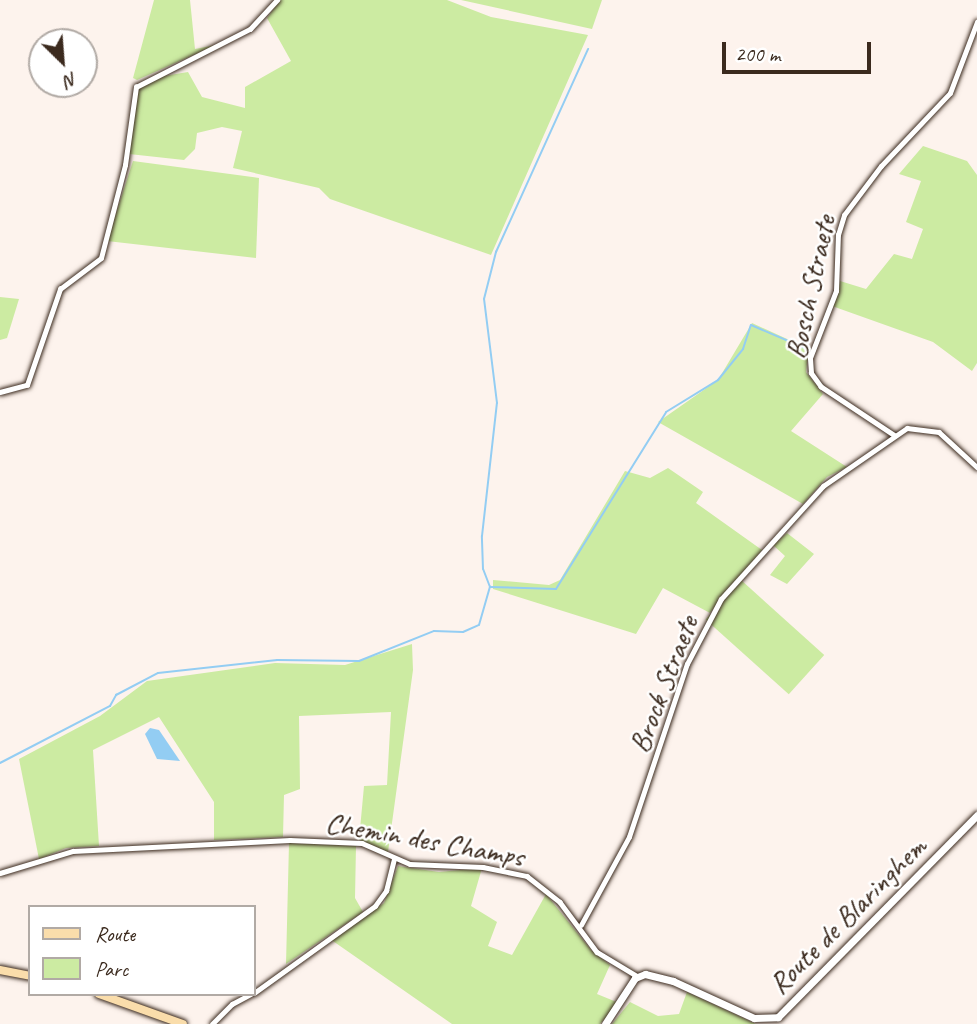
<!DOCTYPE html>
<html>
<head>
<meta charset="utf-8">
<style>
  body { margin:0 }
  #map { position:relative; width:977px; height:1024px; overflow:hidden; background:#fdf3ed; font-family:Caveat,sans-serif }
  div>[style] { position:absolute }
  .green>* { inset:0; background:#cceba2; transform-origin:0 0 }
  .water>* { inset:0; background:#93cdf3 }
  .stream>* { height:2px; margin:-1px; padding:0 1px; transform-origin:1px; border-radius:1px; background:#93cdf3 }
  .roads { filter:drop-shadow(0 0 2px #3b2a1e) drop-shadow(0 0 2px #3b2a1e) }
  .street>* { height:4.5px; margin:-2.25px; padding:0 2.25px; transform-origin:2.25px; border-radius:2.25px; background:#fff }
  .secondary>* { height:7px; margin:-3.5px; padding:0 3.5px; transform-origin:3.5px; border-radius:3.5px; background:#fff }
  .primary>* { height:8px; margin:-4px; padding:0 4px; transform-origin:4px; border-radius:4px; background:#faddab }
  span { translate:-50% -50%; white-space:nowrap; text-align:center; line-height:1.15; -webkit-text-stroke:5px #fff; paint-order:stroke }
  .street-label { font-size:30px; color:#3b2a1e }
  .legend { position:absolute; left:28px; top:905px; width:228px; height:91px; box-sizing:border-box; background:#fff; border:2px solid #b1aaa5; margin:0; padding:9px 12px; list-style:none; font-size:21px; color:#3b2a1e }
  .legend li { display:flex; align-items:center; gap:14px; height:35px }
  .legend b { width:35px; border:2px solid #b1aaa5 }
  .north { position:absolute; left:28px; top:28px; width:70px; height:70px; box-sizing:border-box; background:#fff; border:2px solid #b1aaa5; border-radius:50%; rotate:155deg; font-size:19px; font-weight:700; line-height:28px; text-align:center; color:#3b2a1e }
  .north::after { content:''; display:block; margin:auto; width:24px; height:32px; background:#3b2a1e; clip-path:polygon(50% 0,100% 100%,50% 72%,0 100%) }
  .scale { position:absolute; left:722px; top:42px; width:149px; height:32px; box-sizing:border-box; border:4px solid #3b2a1e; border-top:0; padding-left:9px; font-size:21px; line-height:24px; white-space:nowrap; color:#3b2a1e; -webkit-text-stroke:5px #fff; paint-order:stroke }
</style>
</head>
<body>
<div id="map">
  <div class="green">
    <div style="clip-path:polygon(154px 0,190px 0,195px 49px,216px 45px,137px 80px,133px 78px)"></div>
    <div style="clip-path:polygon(280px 0,447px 0,491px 17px,588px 35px,491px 255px,330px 199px,319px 188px,233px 168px,242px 131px,222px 127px,197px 133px,195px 149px,184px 160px,129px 154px,138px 88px,152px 78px,188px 72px,202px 97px,245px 108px,245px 87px,291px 61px,267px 18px)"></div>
    <div style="clip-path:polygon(461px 0,602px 0,592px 29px)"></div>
    <div style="clip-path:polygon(923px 146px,967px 161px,977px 175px,977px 363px,972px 371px,933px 342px,832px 306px,840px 281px,866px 289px,894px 254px,912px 259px,923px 229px,906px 222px,921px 181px,899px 174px)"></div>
    <div style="clip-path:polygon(133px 161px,259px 178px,256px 258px,107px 241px)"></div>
    <div style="clip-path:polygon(0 297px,19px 299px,7px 338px,0 340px)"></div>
    <div style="clip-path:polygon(752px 323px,809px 349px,806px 372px,823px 394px,791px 431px,847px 467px,827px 477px,803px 504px,658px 422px,718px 380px)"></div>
    <div style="clip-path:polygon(668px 468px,703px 492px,696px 503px,762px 550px,710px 613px,663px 588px,636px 634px,493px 589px,493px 580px,549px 585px,560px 580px,625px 471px,650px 478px)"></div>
    <div style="clip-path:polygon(787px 533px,814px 554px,787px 584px,770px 575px,785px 556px,773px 545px)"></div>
    <div style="left:741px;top:580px;width:112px;height:53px;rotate:42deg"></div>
    <div style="clip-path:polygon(412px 644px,413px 670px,388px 852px,359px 840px,364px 786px,387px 785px,391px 712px,299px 716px,300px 789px,284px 795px,283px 837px,214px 840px,214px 802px,159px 717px,93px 750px,99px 846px,66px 848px,39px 859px,19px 759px,100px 716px,147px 681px,275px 663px,345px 665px)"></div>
    <div style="clip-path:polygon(289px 843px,356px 846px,355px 898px,363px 912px,286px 964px)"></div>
    <div style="clip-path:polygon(398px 866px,439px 872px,482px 868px,471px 906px,497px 922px,488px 946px,512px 955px,546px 894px,591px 950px,610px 965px,597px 994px,619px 1003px,600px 1024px,452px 1024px,330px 939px,384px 903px)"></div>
    <div style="clip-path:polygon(687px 992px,756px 1024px,612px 1024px,630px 1002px,658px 1016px,679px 1014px)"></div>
  </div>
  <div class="water">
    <div style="clip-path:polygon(150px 728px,159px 730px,180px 761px,157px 759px,145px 734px)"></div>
  </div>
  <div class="stream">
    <div style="left:490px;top:587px;width:66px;rotate:1.7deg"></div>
    <div style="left:556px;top:589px;width:208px;rotate:-58.1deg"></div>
    <div style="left:666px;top:412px;width:61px;rotate:-31.6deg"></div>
    <div style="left:718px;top:380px;width:40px;rotate:-51deg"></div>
    <div style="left:743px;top:349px;width:25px;rotate:-72deg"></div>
    <div style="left:751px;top:325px;width:61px;rotate:23.2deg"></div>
    <div style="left:0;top:763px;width:124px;rotate:-27.4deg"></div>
    <div style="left:110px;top:706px;width:13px;rotate:-61deg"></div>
    <div style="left:116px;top:695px;width:47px;rotate:-27.6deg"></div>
    <div style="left:158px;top:673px;width:120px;rotate:-6.2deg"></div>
    <div style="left:277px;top:660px;width:82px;rotate:0.7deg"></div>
    <div style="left:359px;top:661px;width:81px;rotate:-21.8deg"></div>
    <div style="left:434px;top:631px;width:29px;rotate:2deg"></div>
    <div style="left:463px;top:632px;width:17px;rotate:-24deg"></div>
    <div style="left:479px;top:625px;width:40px;rotate:-74deg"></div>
    <div style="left:490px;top:587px;width:19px;rotate:-111deg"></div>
    <div style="left:483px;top:569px;width:33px;rotate:-92deg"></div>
    <div style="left:482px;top:536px;width:134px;rotate:-83.6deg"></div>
    <div style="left:497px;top:403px;width:105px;rotate:-97.1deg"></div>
    <div style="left:484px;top:299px;width:49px;rotate:-75.7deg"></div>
    <div style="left:496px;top:252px;width:223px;rotate:-65.6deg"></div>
  </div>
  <div class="roads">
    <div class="street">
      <div style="left:0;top:392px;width:28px;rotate:-15deg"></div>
      <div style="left:27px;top:385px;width:102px;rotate:-71deg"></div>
      <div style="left:60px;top:289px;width:51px;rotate:-37.1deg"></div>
      <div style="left:101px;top:258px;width:96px;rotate:-75.5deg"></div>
      <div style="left:125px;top:165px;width:79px;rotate:-82deg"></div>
      <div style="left:136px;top:87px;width:128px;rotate:-27deg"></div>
      <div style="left:250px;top:29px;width:40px;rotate:-47deg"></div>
      <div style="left:895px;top:436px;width:89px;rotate:-146.5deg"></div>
      <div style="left:821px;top:387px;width:17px;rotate:-126deg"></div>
      <div style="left:811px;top:373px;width:15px;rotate:-94deg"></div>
      <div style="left:810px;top:358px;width:72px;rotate:-68.8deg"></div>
      <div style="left:836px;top:291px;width:56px;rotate:-88deg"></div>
      <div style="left:838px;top:235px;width:21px;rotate:-73deg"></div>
      <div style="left:844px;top:215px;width:61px;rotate:-52.9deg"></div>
      <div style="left:881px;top:166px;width:100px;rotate:-46.6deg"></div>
      <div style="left:950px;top:93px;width:76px;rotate:-69.2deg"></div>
      <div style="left:0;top:873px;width:76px;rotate:-16.8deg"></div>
      <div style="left:73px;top:851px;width:217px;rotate:-2.9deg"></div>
      <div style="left:290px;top:840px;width:72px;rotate:2.4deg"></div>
      <div style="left:362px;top:843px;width:52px;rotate:23.6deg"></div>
      <div style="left:410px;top:864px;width:73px;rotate:2.4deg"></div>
      <div style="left:483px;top:867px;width:45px;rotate:11.6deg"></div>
      <div style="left:527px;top:876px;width:42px;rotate:38.2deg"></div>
      <div style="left:560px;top:902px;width:62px;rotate:53.5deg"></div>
      <div style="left:597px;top:952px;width:47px;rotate:31deg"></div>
      <div style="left:581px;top:925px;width:100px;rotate:-61.4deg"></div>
      <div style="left:629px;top:837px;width:182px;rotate:-71.5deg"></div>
      <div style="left:687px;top:664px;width:73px;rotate:-62.4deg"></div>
      <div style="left:721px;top:599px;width:152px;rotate:-47.9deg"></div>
      <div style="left:823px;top:486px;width:102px;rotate:-34.6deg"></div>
      <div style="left:907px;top:428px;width:32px;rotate:7deg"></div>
      <div style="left:939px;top:432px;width:52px;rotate:42.6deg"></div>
      <div style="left:254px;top:993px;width:149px;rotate:-35.7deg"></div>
      <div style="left:375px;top:906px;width:19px;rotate:-54deg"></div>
      <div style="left:386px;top:891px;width:33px;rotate:-76deg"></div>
      <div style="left:212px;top:1024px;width:28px;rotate:-45deg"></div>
      <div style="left:232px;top:1004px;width:21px;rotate:-28deg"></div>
    </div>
    <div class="secondary">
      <div style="left:605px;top:1024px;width:55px;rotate:-56.9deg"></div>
      <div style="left:635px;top:978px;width:11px;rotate:-22deg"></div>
      <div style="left:645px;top:974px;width:29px;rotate:14deg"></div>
      <div style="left:673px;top:981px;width:89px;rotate:24.6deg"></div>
      <div style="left:754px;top:1018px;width:24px;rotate:-2deg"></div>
      <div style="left:778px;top:1017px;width:284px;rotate:-45.4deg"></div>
    </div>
    <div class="primary">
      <div style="left:0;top:970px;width:31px;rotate:11deg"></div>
      <div style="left:99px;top:994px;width:89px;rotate:19.7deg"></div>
    </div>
  </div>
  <div class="street-label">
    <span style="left:810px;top:287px;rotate:-78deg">Bosch Straete</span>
    <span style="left:663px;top:684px;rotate:-69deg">Brock Straete</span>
    <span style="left:425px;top:839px;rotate:10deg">Chemin des Champs</span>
    <span style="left:847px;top:915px;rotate:-45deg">Route de Blaringhem</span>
  </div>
  <ul class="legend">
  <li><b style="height:9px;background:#faddab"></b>Route</li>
  <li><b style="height:19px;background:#cceba2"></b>Parc</li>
  </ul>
  <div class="north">N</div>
  <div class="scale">200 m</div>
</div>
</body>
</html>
